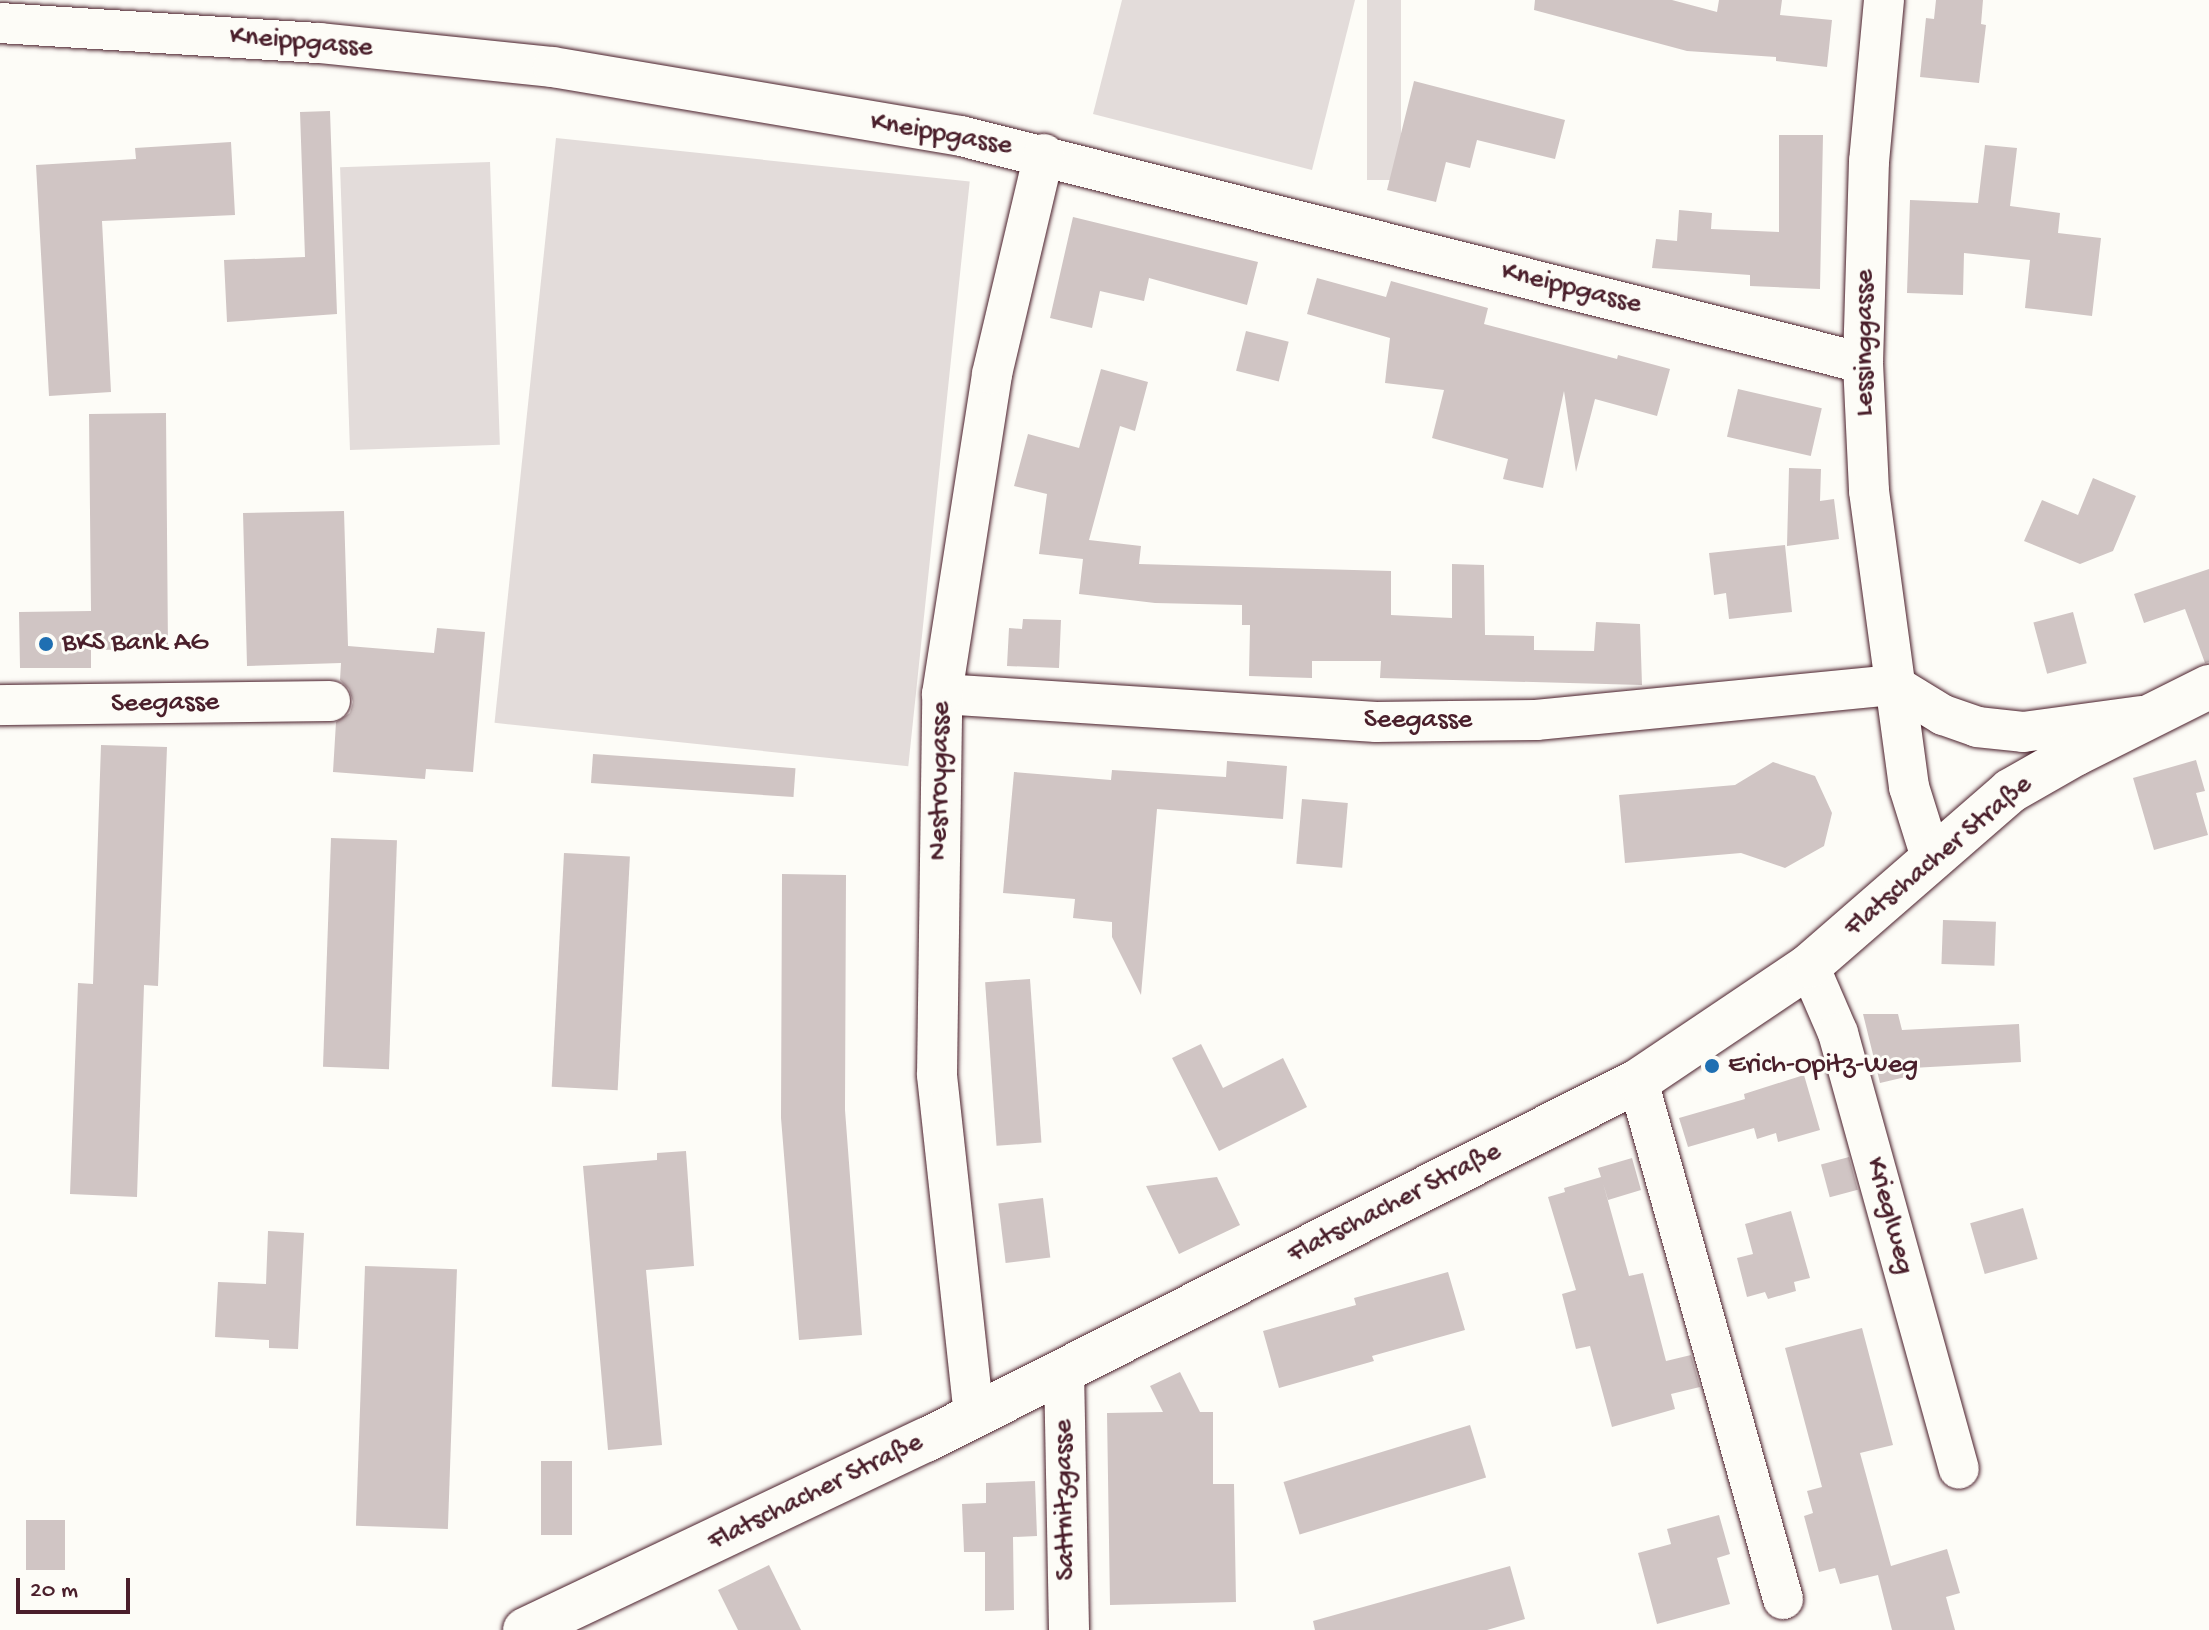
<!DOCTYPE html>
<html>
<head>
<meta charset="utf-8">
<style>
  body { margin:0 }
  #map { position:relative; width:2209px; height:1630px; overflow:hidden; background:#fdfcf7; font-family:"Gochi Hand",sans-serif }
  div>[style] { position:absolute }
  .green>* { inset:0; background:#e3dcda; transform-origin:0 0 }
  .building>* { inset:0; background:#d0c5c4; transform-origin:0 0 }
  .roads { filter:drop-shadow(0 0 2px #4a1f2b) drop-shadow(0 0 2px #4a1f2b) }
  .minor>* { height:40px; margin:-20px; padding:0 20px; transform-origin:20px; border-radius:20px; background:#fdfcf7 }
  .tertiary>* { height:44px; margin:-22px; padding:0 22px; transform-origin:22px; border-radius:22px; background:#fdfcf7 }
  .dots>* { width:22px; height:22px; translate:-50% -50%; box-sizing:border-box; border:4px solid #fdfcf7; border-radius:50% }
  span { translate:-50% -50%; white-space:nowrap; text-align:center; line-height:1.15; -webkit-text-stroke:6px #fdfcf7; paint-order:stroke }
  .street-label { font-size:28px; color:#4a1f2b }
  .poi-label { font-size:28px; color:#4a1f2b }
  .left { translate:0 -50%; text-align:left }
  .scale { position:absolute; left:16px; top:1578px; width:114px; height:36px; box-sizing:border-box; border:4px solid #4a1f2b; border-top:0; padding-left:10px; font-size:24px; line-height:28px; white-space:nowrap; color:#4a1f2b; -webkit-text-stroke:6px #fdfcf7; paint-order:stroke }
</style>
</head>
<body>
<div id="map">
  <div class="green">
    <div style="clip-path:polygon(1122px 0,1355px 0,1312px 170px,1093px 114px)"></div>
    <div style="left:1367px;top:0;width:34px;height:180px"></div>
    <div style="left:556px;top:138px;width:416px;height:588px;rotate:6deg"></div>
    <div style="left:490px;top:162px;width:283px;height:150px;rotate:88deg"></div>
  </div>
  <div class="building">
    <div style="clip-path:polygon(1535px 0,1672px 0,1717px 12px,1719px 0,1782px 0,1780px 15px,1832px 20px,1827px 67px,1776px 61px,1776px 57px,1687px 51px,1534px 10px)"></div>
    <div style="clip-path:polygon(1936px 0,1983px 0,1981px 24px,1986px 25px,1979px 83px,1920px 77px,1926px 18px,1934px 19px)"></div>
    <div style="clip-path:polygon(1414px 81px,1565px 120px,1555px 159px,1477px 140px,1470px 168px,1446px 162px,1436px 202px,1387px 190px)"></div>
    <div style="clip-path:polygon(330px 111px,337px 314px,227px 322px,224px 260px,305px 257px,300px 112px)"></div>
    <div style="clip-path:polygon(1779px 135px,1823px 135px,1820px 289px,1750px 286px,1750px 275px,1652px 268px,1656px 239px,1677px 241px,1679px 210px,1712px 213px,1711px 229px,1779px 232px)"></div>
    <div style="clip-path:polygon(231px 142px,235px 215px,102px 221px,111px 392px,49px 396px,36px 165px,136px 159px,135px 148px)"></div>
    <div style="clip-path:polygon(1985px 145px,2017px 148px,2010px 206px,2060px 213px,2058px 233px,2101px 238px,2092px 316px,2025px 308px,2030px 260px,1964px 253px,1963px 295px,1907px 293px,1910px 200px,1978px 203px)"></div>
    <div style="clip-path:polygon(1073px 217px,1258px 262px,1247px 305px,1149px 278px,1144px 301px,1100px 291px,1092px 328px,1050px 318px)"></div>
    <div style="clip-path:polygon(1317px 278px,1386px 297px,1391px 281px,1488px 308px,1484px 324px,1617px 359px,1618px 355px,1670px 369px,1657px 416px,1595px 399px,1576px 472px,1564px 391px,1543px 488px,1503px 479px,1508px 459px,1432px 438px,1444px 390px,1385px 383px,1390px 338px,1307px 314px)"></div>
    <div style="left:1246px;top:331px;width:44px;height:41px;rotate:14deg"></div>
    <div style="clip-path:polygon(1101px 369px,1148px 382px,1135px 431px,1120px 426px,1089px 540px,1141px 546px,1139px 564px,1391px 571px,1391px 615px,1452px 618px,1452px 564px,1484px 565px,1485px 635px,1534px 636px,1534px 650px,1594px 651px,1596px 622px,1640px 624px,1642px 685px,1380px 678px,1381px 661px,1312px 661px,1312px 678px,1249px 676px,1250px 625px,1242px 625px,1242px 605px,1155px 603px,1079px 594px,1083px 559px,1039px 554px,1047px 494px,1014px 486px,1028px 434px,1079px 448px)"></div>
    <div style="left:1738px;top:389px;width:86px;height:49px;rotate:13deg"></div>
    <div style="clip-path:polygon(166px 413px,168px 649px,91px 650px,91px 668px,20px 668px,19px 612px,91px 611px,89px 414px)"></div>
    <div style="clip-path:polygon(1789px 468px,1821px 469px,1820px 501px,1834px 499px,1839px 539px,1787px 546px)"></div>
    <div style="clip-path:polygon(2093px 478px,2136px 496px,2113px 551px,2080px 564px,2024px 541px,2042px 500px,2078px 515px)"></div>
    <div style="clip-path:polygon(344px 511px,348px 646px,434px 653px,437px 628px,485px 632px,473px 772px,426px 769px,425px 779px,333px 772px,336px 722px,350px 713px,353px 702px,349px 689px,340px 680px,341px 663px,247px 666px,243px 513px)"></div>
    <div style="clip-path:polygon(1785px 545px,1792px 612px,1729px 619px,1726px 593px,1714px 595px,1709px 553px)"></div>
    <div style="clip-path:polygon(2209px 569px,2209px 662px,2205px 663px,2185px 609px,2144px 623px,2134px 594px)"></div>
    <div style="left:2073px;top:612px;width:53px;height:41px;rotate:75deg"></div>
    <div style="clip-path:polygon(1023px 619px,1061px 620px,1059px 668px,1007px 666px,1009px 628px,1022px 629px)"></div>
    <div style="clip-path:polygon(101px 745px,167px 747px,158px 986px,144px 985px,137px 1197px,70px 1194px,78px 983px,93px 984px)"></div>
    <div style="left:593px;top:754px;width:203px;height:29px;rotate:4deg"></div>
    <div style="clip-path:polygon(2196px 760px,2205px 791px,2196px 793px,2208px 835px,2154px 850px,2133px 778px)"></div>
    <div style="clip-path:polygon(1227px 761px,1287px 766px,1283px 819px,1157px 809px,1141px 995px,1112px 937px,1112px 922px,1073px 918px,1075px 899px,1003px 893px,1014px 772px,1111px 780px,1112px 770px,1226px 777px)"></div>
    <div style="clip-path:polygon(1773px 762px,1815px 776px,1832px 813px,1824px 846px,1785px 868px,1741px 853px,1625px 863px,1619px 795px,1735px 785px)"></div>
    <div style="left:1302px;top:799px;width:46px;height:65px;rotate:5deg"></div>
    <div style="left:331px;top:838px;width:66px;height:229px;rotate:2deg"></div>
    <div style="left:564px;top:853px;width:66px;height:234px;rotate:3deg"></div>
    <div style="clip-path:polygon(782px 874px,846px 875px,845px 1110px,862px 1335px,799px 1340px,781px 1118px)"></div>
    <div style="left:1943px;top:920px;width:53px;height:44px;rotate:2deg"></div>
    <div style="left:1030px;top:979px;width:164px;height:45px;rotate:86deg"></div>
    <div style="clip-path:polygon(1863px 1014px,1898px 1014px,1902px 1030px,2019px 1024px,2021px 1062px,1912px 1068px,1914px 1075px,1880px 1083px)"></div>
    <div style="clip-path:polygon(1201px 1044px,1223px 1088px,1283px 1058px,1307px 1107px,1219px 1151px,1172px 1058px)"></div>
    <div style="clip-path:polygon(1804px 1075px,1820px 1130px,1778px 1142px,1776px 1133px,1757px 1139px,1754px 1128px,1688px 1147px,1679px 1118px,1745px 1099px,1744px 1094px)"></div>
    <div style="clip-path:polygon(686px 1151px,694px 1266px,646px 1270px,662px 1445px,608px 1450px,583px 1166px,657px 1160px,657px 1153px)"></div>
    <div style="left:1849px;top:1157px;width:34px;height:29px;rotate:75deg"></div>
    <div style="clip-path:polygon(1632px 1158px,1641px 1190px,1608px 1200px,1603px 1183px,1629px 1276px,1643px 1273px,1666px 1361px,1691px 1355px,1700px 1387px,1671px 1394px,1675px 1409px,1612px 1427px,1590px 1346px,1576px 1349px,1562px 1294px,1576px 1290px,1548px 1197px,1565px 1192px,1564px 1188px,1601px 1177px,1598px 1168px)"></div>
    <div style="clip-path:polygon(1217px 1177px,1240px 1225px,1179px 1254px,1146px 1186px)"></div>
    <div style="left:1043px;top:1198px;width:60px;height:45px;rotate:83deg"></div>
    <div style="left:2023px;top:1208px;width:53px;height:55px;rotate:74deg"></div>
    <div style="clip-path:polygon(1791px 1211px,1810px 1278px,1794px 1282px,1796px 1291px,1768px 1299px,1765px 1292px,1747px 1297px,1737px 1258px,1753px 1254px,1745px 1224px)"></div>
    <div style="clip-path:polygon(268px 1231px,304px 1233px,298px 1349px,269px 1348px,269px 1340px,215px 1337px,218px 1282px,266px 1284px)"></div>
    <div style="left:365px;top:1266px;width:92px;height:260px;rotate:2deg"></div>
    <div style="clip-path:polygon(1448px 1272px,1465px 1330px,1372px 1356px,1374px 1361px,1279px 1388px,1263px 1331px,1356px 1305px,1354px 1298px)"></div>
    <div style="clip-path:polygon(1862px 1328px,1893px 1445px,1860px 1453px,1891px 1566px,1947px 1549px,1960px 1593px,1946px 1597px,1955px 1630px,1892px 1630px,1878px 1575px,1840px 1584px,1835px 1568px,1819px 1572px,1804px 1516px,1813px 1513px,1807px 1491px,1822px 1487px,1785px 1348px)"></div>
    <div style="clip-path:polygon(1180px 1372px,1200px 1412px,1213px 1412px,1213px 1484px,1234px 1484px,1236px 1602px,1110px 1605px,1107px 1413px,1163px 1412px,1150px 1386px)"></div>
    <div style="left:1470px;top:1425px;width:55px;height:195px;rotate:73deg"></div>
    <div style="left:541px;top:1461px;width:31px;height:74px"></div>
    <div style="clip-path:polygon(1035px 1481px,1037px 1536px,1013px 1537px,1014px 1610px,985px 1611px,985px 1552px,964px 1552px,962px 1504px,986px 1503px,986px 1483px)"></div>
    <div style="clip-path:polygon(1719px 1515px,1730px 1554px,1717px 1558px,1730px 1604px,1657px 1624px,1638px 1553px,1671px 1544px,1667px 1529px)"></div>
    <div style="left:26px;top:1520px;width:39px;height:50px"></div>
    <div style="clip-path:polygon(769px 1565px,801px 1630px,738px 1630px,718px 1590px)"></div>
    <div style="clip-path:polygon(1510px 1566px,1525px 1619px,1487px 1630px,1315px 1630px,1313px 1621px)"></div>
  </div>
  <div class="roads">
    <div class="minor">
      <div style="left:1884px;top:0;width:162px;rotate:95.3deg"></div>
      <div style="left:1869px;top:161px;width:202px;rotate:91.7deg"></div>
      <div style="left:1863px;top:363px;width:128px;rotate:87.3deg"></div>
      <div style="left:1869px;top:491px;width:299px;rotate:82.3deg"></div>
      <div style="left:1909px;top:787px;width:73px;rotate:72.6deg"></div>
      <div style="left:0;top:23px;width:320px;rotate:3.6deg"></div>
      <div style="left:319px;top:43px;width:235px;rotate:5.9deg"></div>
      <div style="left:553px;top:67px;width:414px;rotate:9.6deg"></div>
      <div style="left:961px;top:136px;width:930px;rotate:14.13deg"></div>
      <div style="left:942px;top:694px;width:435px;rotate:3.7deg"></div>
      <div style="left:1376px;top:722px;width:160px;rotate:-0.7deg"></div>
      <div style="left:1536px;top:720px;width:360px;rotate:-5.6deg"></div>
      <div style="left:1894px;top:685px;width:57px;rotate:31.5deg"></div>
      <div style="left:1943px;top:715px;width:36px;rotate:19deg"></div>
      <div style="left:1977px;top:727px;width:46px;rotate:6.2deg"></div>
      <div style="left:2023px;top:732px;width:119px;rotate:-7.7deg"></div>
      <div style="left:0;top:705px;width:330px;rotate:-0.7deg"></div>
      <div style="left:1809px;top:966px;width:73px;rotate:66.6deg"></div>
      <div style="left:1838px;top:1033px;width:452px;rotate:74.5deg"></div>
      <div style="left:1638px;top:1081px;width:538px;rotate:74.36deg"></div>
      <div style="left:1064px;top:1369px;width:261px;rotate:88.9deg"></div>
      <div style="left:974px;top:1416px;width:343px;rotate:-96.2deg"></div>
      <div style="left:937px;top:1075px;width:381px;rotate:-89.2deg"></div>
      <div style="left:942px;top:694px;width:324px;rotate:-81.1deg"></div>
      <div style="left:992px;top:374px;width:226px;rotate:-76.7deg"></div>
    </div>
    <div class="tertiary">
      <div style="left:525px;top:1630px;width:444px;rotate:-25.4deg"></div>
      <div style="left:926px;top:1440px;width:797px;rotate:-26.76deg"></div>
      <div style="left:1638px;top:1081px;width:206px;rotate:-33.9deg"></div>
      <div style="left:1809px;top:966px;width:267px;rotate:-41deg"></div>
      <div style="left:2010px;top:791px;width:75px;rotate:-29.6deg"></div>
      <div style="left:2075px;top:754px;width:150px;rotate:-26.6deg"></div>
    </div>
  </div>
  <div class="dots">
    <div style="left:46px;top:644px;background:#1f6fb2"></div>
    <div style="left:1712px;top:1066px;background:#1f6fb2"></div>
  </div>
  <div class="street-label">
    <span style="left:301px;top:43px;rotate:5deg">Kneippgasse</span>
    <span style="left:941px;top:135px;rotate:10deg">Kneippgasse</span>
    <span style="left:1571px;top:289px;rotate:14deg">Kneippgasse</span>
    <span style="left:1866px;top:343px;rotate:-90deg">Lessinggasse</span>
    <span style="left:165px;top:704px;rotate:-1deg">Seegasse</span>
    <span style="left:1418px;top:721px">Seegasse</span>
    <span style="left:941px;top:781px;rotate:-89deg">Nestroygasse</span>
    <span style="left:1939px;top:857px;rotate:-40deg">Flatschacher Straße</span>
    <span style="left:1395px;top:1204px;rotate:-27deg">Flatschacher Straße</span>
    <span style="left:1889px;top:1216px;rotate:75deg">Krieglweg</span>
    <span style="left:816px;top:1493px;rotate:-26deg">Flatschacher Straße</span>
    <span style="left:1066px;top:1500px;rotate:-91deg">Sattnitzgasse</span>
  </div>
  <div class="poi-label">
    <span class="left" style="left:62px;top:644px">BKS Bank AG</span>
    <span class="left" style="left:1728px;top:1066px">Erich-Opitz-Weg</span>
  </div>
  <div class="scale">20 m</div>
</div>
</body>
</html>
